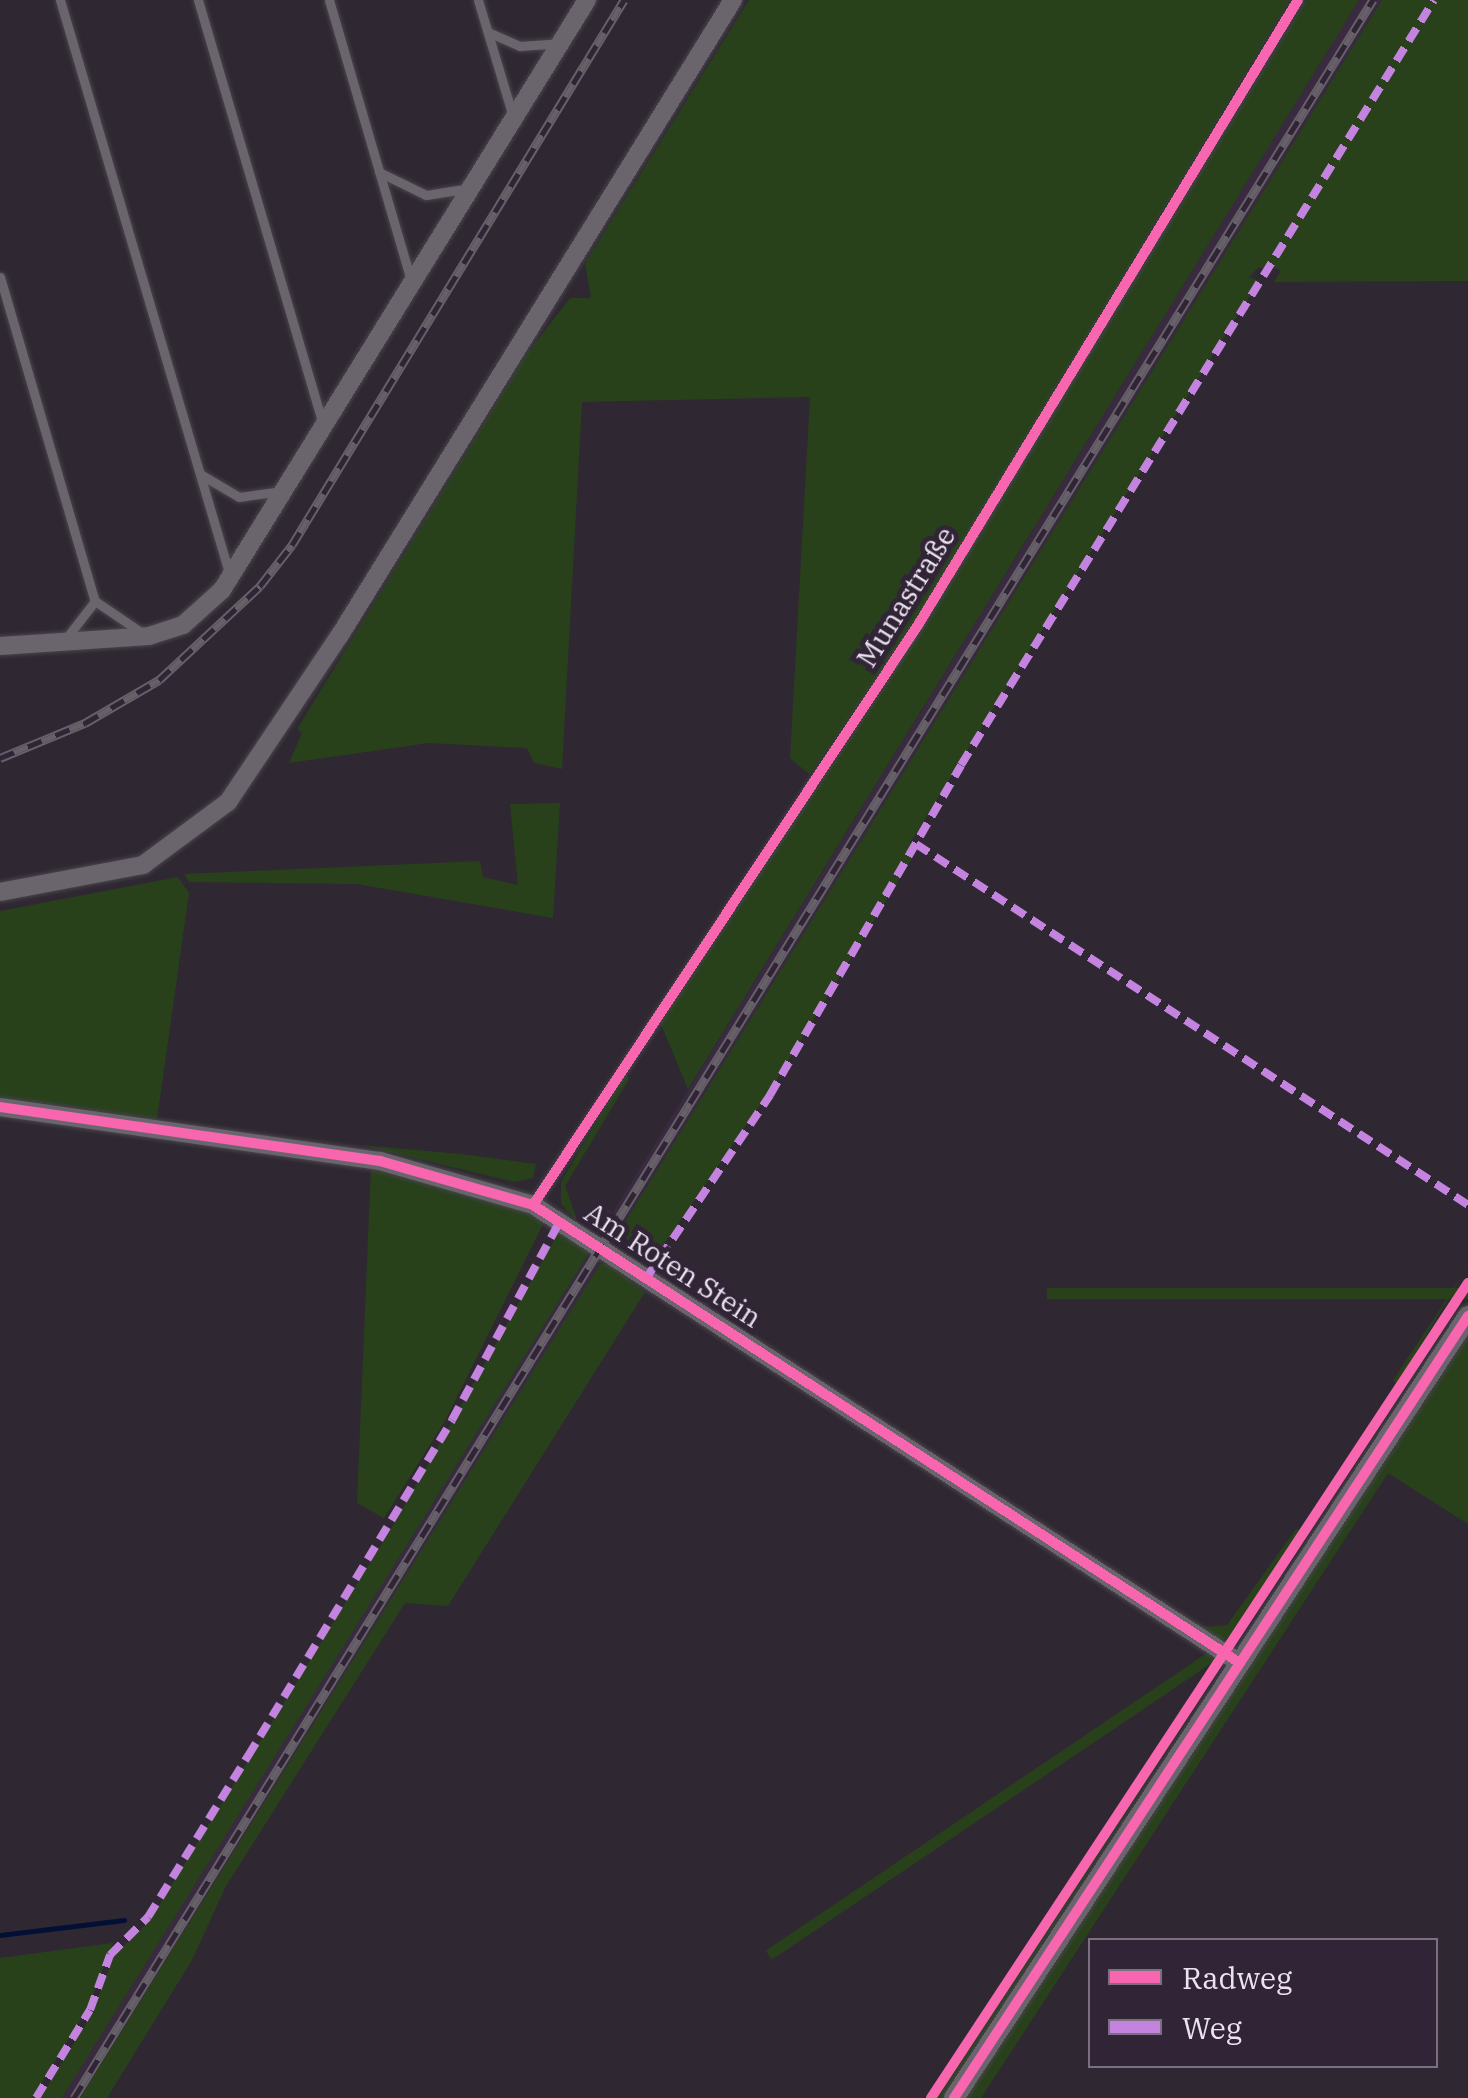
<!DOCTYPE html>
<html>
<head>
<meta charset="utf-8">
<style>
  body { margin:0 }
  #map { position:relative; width:1468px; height:2098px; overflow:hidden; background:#2f2832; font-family:"IBM Plex Serif",serif }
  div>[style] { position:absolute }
  .built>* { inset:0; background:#392a40 }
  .green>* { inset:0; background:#28411b; transform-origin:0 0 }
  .stream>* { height:5px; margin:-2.5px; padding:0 2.5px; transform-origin:2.5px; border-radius:2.5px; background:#040f36 }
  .roads { filter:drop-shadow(0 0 2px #49444d) drop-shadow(0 0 2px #49444d) }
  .service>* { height:9px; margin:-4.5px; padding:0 4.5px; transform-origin:4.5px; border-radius:4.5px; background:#6a656d }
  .minor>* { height:18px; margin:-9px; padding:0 9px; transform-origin:9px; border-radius:9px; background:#6a656d }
  .tertiary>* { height:20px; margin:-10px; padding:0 10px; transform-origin:10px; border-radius:10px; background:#6a656d }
  .rail>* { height:9px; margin-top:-4.5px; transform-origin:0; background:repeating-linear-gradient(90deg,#302436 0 15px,#666068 0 30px); box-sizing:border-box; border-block:2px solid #666068 }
  .quiet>* { height:8px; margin-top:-4px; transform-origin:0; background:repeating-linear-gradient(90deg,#c483df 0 15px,transparent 0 23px) }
  .cycleway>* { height:10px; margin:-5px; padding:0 5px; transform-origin:5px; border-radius:5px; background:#f766af }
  span { translate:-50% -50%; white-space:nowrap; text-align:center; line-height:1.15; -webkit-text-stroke:10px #302436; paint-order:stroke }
  .street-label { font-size:28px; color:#ebe3ef }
  .legend { position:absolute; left:1088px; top:1938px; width:350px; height:130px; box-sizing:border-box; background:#302436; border:2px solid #7b7080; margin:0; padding:12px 18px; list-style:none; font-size:30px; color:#ebe3ef }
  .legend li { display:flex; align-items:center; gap:20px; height:50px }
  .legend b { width:50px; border:2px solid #7b7080 }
</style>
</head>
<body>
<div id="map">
  <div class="built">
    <div style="clip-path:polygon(1359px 0,1382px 0,612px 1243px,587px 1227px,601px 1207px,613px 1212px)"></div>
    <div style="clip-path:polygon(592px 1248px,604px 1256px,600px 1264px,408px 1578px,80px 2098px,62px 2098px)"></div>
  </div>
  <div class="green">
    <div style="clip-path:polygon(749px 0,1290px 0,914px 623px,810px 775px,790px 758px,810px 397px,582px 402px,562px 769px,534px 763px,527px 748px,429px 743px,289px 763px,302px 733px,297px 729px,526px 355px,570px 298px,591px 298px,585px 263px)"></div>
    <div style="clip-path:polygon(1306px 0,1359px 0,688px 1089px,660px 1022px,921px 627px)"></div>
    <div style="clip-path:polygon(1382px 0,1468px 0,1468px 281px,1274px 282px,1281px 271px,1276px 268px,1258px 268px,1249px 277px,1259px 281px,910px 843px,917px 850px,771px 1089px,651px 1263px,641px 1263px,612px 1243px)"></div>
    <div style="clip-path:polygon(560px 803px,553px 918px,357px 884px,189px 882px,184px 874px,480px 861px,483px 877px,518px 885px,510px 804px)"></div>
    <div style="clip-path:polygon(178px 877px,189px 893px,157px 1119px,0 1097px,0 911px)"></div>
    <div style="clip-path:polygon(625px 1075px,630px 1078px,565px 1186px,578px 1222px,561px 1204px,561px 1182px)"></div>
    <div style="clip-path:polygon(361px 1145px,461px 1154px,536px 1164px,533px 1178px,514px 1182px)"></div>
    <div style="clip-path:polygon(371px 1166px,538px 1216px,543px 1224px,445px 1421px,384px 1518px,357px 1503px)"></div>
    <div style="clip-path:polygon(560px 1230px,592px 1248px,62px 2098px,40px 2098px,92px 2014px,114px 1956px,150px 1920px,394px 1524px)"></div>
    <div style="clip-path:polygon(608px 1263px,645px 1292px,448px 1606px,405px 1603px,226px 1886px,192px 1960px,107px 2098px,80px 2098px,600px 1264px)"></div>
    <div style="clip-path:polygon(1468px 1267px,1397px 1383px,1393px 1381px,1401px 1368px)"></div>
    <div style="left:1468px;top:1288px;width:11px;height:421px;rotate:90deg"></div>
    <div style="clip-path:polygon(1468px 1336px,1468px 1524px,1388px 1473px,981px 2098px,966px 2098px)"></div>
    <div style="clip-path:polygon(1296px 1529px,1301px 1530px,1231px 1638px,1219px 1640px,1154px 1599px,1204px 1627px,1227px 1625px)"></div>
    <div style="left:1210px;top:1651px;width:11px;height:536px;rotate:56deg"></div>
    <div style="clip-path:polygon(1220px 1668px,942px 2098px,935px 2098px,1216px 1670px)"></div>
    <div style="clip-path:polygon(113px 1943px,87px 2010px,32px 2098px,0 2098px,0 1958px)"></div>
  </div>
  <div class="stream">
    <div style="left:0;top:1935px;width:125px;rotate:-6.9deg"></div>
  </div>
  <div class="roads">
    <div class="service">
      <div style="left:60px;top:0;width:601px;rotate:73.56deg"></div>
      <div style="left:198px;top:0;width:440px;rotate:73.6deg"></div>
      <div style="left:329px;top:0;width:295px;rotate:73.7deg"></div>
      <div style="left:478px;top:0;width:122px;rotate:73.3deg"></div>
      <div style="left:488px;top:32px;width:35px;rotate:24deg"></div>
      <div style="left:520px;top:46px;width:39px;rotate:-4deg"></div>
      <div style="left:379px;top:172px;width:52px;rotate:26.1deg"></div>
      <div style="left:426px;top:195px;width:45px;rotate:-9deg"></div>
      <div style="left:0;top:277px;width:338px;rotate:73.7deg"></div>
      <div style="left:95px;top:601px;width:51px;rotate:127.8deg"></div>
      <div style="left:200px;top:474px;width:45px;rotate:30.5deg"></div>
      <div style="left:239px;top:497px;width:42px;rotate:-8.1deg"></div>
      <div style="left:95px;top:601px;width:57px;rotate:34.2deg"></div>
      <div style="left:533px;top:1204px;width:695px;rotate:-56.38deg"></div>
      <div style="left:918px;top:625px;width:731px;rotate:-58.7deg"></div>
    </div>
    <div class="minor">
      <div style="left:0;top:646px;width:149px;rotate:-3.8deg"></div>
      <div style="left:149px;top:636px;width:36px;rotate:-18deg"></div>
      <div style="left:183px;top:625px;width:52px;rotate:-41.9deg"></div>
      <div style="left:222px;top:590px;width:694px;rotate:-58.26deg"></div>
      <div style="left:0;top:892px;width:146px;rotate:-10.7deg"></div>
      <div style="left:143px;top:865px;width:106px;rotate:-36.5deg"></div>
      <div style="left:228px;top:802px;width:201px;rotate:-56.2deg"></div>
      <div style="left:340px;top:635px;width:747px;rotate:-58.25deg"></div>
      <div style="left:0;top:1107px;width:384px;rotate:8.1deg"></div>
      <div style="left:380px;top:1161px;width:159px;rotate:16deg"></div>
      <div style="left:533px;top:1205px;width:842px;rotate:32.94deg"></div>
    </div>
    <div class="tertiary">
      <div style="left:954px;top:2098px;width:936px;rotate:-56.68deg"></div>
    </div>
  </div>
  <div class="rail">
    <div style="left:0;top:758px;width:92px;rotate:-22.4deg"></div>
    <div style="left:85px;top:723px;width:86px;rotate:-30.2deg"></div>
    <div style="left:159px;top:680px;width:138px;rotate:-42.9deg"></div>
    <div style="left:260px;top:586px;width:52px;rotate:-52deg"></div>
    <div style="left:292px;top:545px;width:638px;rotate:-58.65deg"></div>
    <div style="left:74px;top:2098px;width:2468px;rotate:-58.24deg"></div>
  </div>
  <div class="quiet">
    <div style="left:916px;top:844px;width:660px;rotate:33.18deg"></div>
    <div style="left:647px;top:1277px;width:220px;rotate:-55.9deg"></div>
    <div style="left:770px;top:1095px;width:381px;rotate:-59.9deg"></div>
    <div style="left:961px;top:765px;width:899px;rotate:-58.27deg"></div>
    <div style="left:36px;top:2098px;width:103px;rotate:-58.5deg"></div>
    <div style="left:90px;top:2010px;width:59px;rotate:-70deg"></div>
    <div style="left:110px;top:1955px;width:54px;rotate:-45deg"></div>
    <div style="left:148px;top:1917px;width:190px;rotate:-58.2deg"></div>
    <div style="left:248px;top:1756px;width:393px;rotate:-58.7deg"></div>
    <div style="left:452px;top:1420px;width:229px;rotate:-61.5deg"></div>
  </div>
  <div class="cycleway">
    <div style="left:0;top:1107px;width:384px;rotate:8.1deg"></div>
    <div style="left:380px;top:1161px;width:159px;rotate:16deg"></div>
    <div style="left:533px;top:1205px;width:842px;rotate:32.94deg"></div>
    <div style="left:533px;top:1205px;width:696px;rotate:-56.42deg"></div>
    <div style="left:918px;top:625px;width:731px;rotate:-58.7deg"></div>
    <div style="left:931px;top:2098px;width:976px;rotate:-56.62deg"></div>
    <div style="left:954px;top:2098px;width:936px;rotate:-56.68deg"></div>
  </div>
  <div class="street-label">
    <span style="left:906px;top:597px;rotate:-58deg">Munastraße</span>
    <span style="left:673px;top:1265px;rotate:33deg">Am Roten Stein</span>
  </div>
  <ul class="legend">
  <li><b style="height:12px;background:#f766af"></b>Radweg</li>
  <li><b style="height:12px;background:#c483df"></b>Weg</li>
  </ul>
</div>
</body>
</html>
